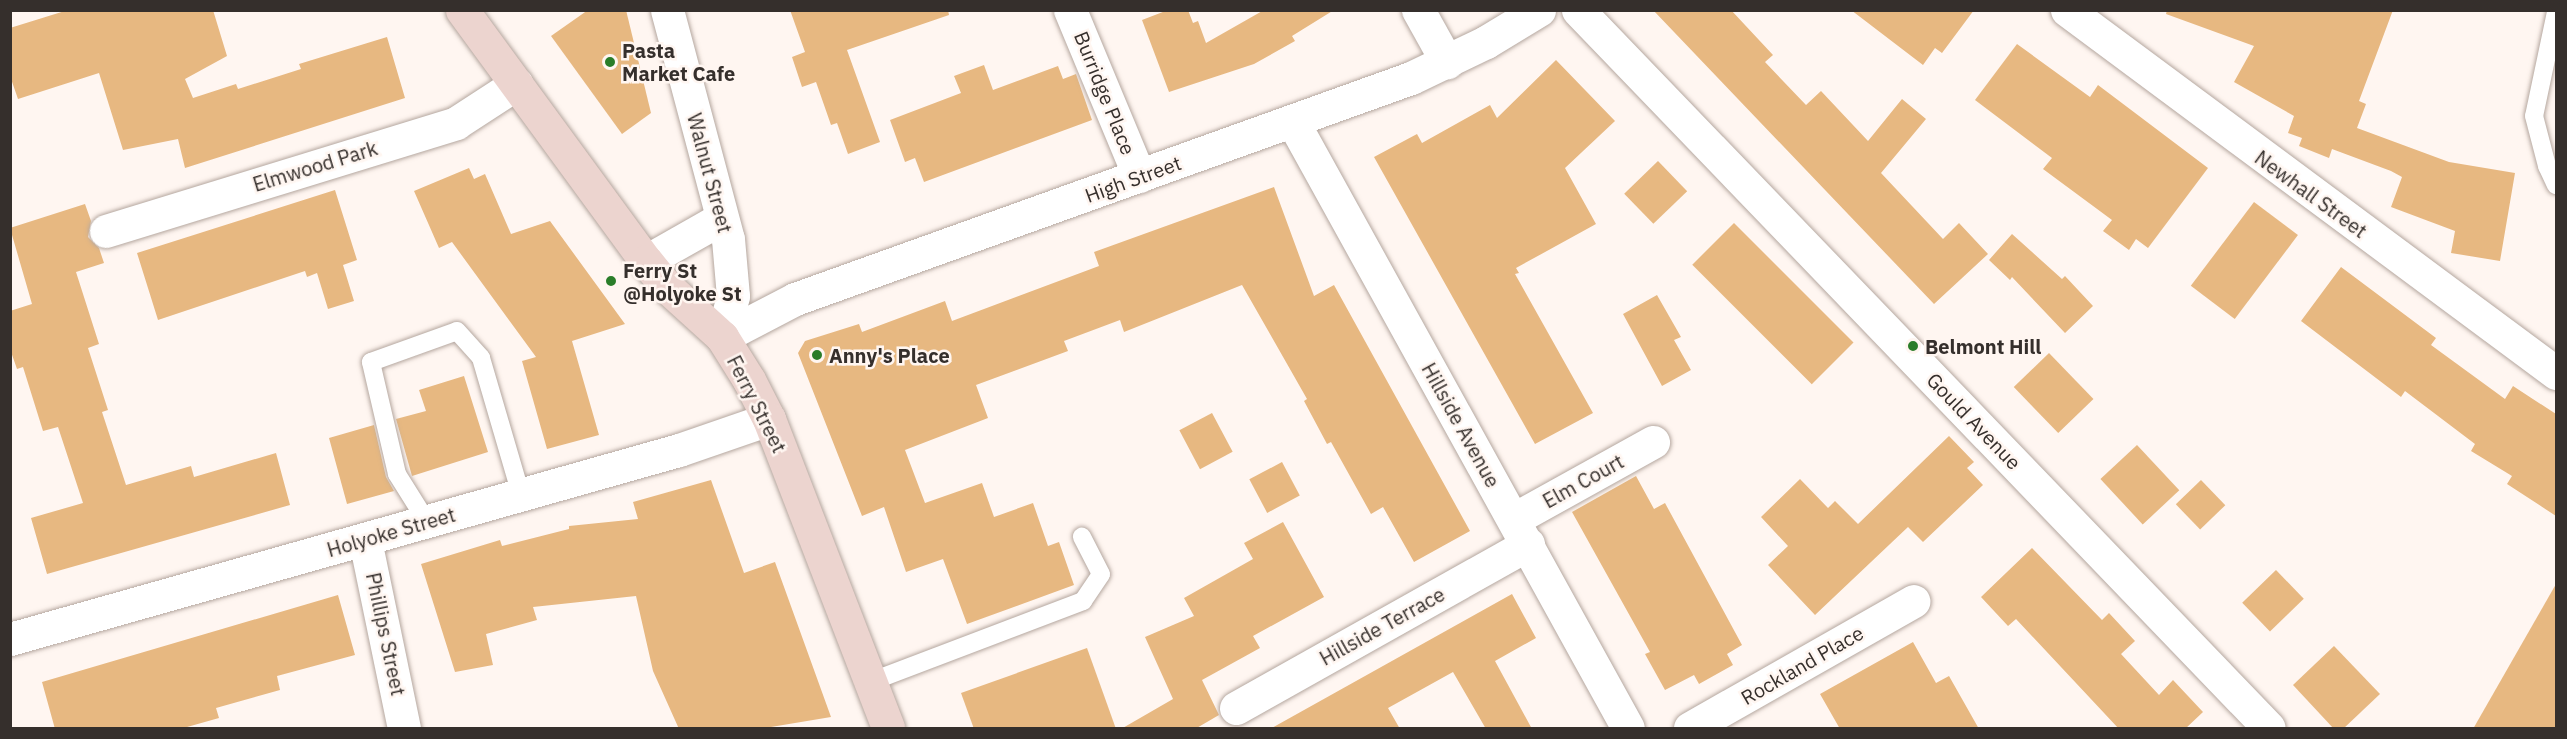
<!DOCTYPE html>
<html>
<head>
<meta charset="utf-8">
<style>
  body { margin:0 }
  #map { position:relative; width:2567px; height:739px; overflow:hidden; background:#fff6f1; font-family:"IBM Plex Sans",sans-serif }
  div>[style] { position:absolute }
  .building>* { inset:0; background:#e7b881; transform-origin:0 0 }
  .roads { filter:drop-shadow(0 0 2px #b5a79f) drop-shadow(0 0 2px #b5a79f) }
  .service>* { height:18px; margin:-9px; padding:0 9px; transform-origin:9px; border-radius:9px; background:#fff }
  .minor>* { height:33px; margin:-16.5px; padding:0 16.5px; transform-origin:16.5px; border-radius:16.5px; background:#fff }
  .tertiary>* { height:33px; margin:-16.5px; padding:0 16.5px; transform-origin:16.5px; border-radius:16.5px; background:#fff }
  .secondary>* { height:33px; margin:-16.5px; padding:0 16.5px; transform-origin:16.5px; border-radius:16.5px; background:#ecd4cf }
  .dots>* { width:16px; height:16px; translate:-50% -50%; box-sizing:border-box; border:3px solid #fff6f1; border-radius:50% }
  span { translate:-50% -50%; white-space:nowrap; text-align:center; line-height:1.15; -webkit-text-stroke:5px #fff6f1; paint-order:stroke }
  .poi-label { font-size:20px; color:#352f2c; font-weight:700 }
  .left { translate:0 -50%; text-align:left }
  .street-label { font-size:20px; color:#352f2c }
  .frame { position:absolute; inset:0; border:12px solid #352f2c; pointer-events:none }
</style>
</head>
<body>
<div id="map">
  <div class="building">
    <div style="clip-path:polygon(68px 10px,213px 10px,227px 56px,185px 79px,193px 98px,236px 84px,238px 89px,301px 69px,299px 64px,387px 37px,405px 98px,185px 168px,178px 139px,123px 150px,99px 73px,18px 99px,10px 76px,10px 28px)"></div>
    <div style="clip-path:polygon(588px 10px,626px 10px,651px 113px,622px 134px,551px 36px)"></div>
    <div style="clip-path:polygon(790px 10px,948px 10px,949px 15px,847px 50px,880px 142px,848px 154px,837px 123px,831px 125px,816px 82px,802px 87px,792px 57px,805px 52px)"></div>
    <div style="clip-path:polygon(1168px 10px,1188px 10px,1193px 23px,1198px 21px,1206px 43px,1264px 10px,1334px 10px,1292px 36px,1295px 41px,1254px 64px,1169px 92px,1142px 20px)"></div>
    <div style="clip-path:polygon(1653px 10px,1731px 10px,1773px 55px,1765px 62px,1806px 105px,1821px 91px,1868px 141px,1902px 99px,1926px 119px,1881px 173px,1943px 239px,1959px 223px,1988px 254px,1934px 304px)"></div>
    <div style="clip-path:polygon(1851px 10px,1974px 10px,1942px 53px,1935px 48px,1923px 65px)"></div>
    <div style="clip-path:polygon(2167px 10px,2393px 10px,2359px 101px,2366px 104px,2357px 128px,2449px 162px,2515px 173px,2500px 261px,2451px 253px,2455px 231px,2391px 207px,2402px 177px,2391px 171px,2332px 149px,2329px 158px,2299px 146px,2302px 138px,2288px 133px,2294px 116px,2234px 82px,2254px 46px,2166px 14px)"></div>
    <div style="clip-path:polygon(2017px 44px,2090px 97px,2098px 85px,2208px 168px,2148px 248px,2136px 239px,2129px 250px,2103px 231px,2112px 220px,2043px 169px,2052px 158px,1975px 100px)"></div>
    <div style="clip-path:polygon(1556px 60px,1615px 121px,1565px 168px,1596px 224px,1516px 268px,1519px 273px,1515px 274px,1593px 413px,1535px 444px,1374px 157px,1417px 134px,1422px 143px,1490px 105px,1497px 118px)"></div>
    <div style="clip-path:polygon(984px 65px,993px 90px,1058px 66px,1063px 79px,1076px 74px,1092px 120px,924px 182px,915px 158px,905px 162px,890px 120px,961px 93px,954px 76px)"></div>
    <div style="left:1658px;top:161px;width:42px;height:47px;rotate:46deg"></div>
    <div style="clip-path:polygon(469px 168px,474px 179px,485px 174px,511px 234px,550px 221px,625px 324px,572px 341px,599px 435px,547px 449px,522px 361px,536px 357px,452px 242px,439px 248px,414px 191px)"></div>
    <div style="clip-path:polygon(1274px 187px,1314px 296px,1334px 285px,1470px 531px,1414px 562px,1383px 507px,1371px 514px,1331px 442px,1327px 444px,1304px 401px,1307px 399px,1242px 285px,1124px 332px,1120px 320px,1064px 341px,1068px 351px,976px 385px,988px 418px,905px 450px,925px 503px,982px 483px,994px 517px,1033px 503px,1048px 546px,1059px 542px,1074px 585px,967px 624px,943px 559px,906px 572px,884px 507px,862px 516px,798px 353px,805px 341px,859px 324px,862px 332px,945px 301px,952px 321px,1099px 266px,1094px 252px)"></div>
    <div style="clip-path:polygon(335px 190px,357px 260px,343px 265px,354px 301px,328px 309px,317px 273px,307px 277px,305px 271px,158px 320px,137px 253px)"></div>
    <div style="left:2254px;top:202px;width:55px;height:105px;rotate:37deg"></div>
    <div style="clip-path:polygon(85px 204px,91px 221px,88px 237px,99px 248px,104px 263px,76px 272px,99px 344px,88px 348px,108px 410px,102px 412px,126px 485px,191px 466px,194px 477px,276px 453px,290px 505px,47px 574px,31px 518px,83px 503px,58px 427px,43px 431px,23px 367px,17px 369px,10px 349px,10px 311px,32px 304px,10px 228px)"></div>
    <div style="left:1734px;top:223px;width:169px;height:59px;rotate:45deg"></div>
    <div style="clip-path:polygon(2012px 234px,2062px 279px,2065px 276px,2093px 306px,2065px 333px,2012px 277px,2010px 280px,1989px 260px)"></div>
    <div style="clip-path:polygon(2341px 267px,2436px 338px,2431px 345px,2505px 399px,2513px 386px,2556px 414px,2556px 516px,2507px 484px,2512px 476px,2471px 451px,2475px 444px,2405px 391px,2401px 397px,2301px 321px)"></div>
    <div style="clip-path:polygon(1657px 295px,1681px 337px,1674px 340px,1691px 370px,1662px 386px,1623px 314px)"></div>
    <div style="left:2049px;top:353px;width:64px;height:49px;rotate:46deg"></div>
    <div style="clip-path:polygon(464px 376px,488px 452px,412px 476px,396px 419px,426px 411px,419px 390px)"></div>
    <div style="left:1212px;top:413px;width:44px;height:37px;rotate:62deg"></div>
    <div style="clip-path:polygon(374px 425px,386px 477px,394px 491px,347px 504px,329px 438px)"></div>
    <div style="clip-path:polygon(1949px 436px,1974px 462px,1967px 468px,1983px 485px,1923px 542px,1908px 527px,1815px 615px,1768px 565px,1788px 546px,1761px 517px,1800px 479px,1828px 508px,1835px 501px,1858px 524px)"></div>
    <div style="left:2137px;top:445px;width:62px;height:50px;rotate:47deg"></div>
    <div style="left:1282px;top:462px;width:38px;height:37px;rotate:62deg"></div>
    <div style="clip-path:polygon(1636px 476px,1654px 509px,1665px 503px,1742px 645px,1727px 654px,1733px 665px,1699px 684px,1694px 675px,1665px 690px,1645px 654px,1650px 652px,1572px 512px)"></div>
    <div style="clip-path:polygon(711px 480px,744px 573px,775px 562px,831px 717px,759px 729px,679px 729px,653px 671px,636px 596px,533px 607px,537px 620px,486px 634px,493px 665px,455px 672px,421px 564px,500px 540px,502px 546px,569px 529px,569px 526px,638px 519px,633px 502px)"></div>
    <div style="left:2201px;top:480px;width:35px;height:35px;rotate:46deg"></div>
    <div style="clip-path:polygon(1283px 522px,1324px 597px,1253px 636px,1260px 648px,1202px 680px,1219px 715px,1195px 729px,1121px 729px,1173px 699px,1145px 637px,1194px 616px,1184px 598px,1253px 559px,1244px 543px)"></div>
    <div style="clip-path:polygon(2032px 548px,2102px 620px,2109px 613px,2135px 641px,2121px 654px,2159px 695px,2173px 680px,2203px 712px,2185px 729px,2119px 729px,2016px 619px,2008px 626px,1981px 597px)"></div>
    <div style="left:2276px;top:570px;width:40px;height:47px;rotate:46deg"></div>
    <div style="clip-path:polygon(2556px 584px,2556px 729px,2473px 729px)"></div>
    <div style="clip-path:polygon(1512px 594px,1536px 638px,1495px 661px,1532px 729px,1486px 729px,1453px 672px,1388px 708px,1400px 729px,1270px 729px)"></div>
    <div style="clip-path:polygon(338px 595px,355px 655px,277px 676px,280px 690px,216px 708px,219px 718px,180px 729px,55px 729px,42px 682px)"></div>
    <div style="clip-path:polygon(1913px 642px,1936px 683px,1949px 676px,1979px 729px,1840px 729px,1820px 694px)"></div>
    <div style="clip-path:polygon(2334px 646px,2380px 694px,2343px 729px,2334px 729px,2293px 685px)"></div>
    <div style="clip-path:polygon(1087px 648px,1116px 729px,974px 729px,961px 693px)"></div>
  </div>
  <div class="roads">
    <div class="service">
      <div style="left:2556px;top:12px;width:106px;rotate:101.9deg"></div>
      <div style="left:2534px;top:116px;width:52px;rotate:75.4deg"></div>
      <div style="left:2547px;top:166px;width:21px;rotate:65deg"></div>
      <div style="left:427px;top:522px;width:57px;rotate:-122deg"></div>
      <div style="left:397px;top:474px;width:115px;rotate:-103.1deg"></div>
      <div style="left:371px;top:362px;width:91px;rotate:-19.8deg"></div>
      <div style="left:457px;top:331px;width:36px;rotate:48deg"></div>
      <div style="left:481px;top:358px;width:143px;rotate:73.7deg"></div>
      <div style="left:870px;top:682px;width:228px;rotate:-20.8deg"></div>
      <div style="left:1083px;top:601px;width:32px;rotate:-56deg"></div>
      <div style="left:1101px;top:574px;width:42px;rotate:-117.2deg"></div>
    </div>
    <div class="minor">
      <div style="left:667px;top:10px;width:237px;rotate:75.1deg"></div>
      <div style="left:728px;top:239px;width:57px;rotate:85deg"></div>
      <div style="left:733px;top:296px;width:42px;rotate:105deg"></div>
      <div style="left:1070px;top:10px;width:180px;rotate:67.4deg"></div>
      <div style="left:1418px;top:10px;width:60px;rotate:60.9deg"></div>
      <div style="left:1578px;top:10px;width:996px;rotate:46.1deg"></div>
      <div style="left:2067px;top:10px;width:609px;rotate:36.59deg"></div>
      <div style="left:1293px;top:122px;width:692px;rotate:61.07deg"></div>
      <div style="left:106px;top:231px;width:366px;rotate:-17.1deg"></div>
      <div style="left:456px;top:123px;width:72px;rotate:-33deg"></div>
      <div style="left:646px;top:261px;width:87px;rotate:-29.5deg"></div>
      <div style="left:1514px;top:519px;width:159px;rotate:-29deg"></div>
      <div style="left:365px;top:540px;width:192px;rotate:78.3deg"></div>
      <div style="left:10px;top:639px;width:695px;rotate:-15.78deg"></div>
      <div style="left:679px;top:450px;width:95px;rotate:-19deg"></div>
      <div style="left:1236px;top:708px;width:335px;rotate:-29.3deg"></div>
      <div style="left:1690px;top:728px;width:257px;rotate:-29.6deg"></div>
    </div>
    <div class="tertiary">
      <div style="left:722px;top:337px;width:82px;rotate:-27.5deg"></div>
      <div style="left:795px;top:299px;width:654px;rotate:-19.74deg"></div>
      <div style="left:1411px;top:78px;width:83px;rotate:-25.6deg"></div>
      <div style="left:1486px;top:42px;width:62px;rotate:-31.1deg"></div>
    </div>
    <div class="secondary">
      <div style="left:462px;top:10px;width:311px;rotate:53.8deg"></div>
      <div style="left:646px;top:261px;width:32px;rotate:51deg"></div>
      <div style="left:666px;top:286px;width:76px;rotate:42.3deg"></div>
      <div style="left:722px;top:337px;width:51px;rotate:57.9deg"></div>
      <div style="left:749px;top:380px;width:44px;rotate:62.9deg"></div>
      <div style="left:769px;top:419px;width:331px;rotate:68.9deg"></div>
    </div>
  </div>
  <div class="dots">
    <div style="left:610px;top:62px;background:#2a7d29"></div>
    <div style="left:611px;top:281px;background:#2a7d29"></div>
    <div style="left:1913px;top:346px;background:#2a7d29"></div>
    <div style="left:817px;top:355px;background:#2a7d29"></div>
  </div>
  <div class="poi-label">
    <span class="left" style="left:622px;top:62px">Pasta<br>Market Cafe</span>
    <span class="left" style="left:623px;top:282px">Ferry St<br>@Holyoke St</span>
    <span class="left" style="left:1925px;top:346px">Belmont Hill</span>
    <span class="left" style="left:829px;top:355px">Anny's Place</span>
  </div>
  <div class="street-label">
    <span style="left:1105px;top:93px;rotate:68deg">Burridge Place</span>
    <span style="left:315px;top:166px;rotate:-17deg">Elmwood Park</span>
    <span style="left:710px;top:173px;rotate:75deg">Walnut Street</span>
    <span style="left:1133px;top:179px;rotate:-20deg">High Street</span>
    <span style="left:2311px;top:194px;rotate:36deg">Newhall Street</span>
    <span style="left:757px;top:404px;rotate:63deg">Ferry Street</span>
    <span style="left:1974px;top:421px;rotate:46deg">Gould Avenue</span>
    <span style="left:1461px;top:425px;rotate:61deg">Hillside Avenue</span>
    <span style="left:1583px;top:481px;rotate:-29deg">Elm Court</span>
    <span style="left:391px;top:532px;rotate:-16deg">Holyoke Street</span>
    <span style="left:1382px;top:626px;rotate:-29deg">Hillside Terrace</span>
    <span style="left:386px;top:634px;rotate:78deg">Phillips Street</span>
    <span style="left:1802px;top:665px;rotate:-30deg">Rockland Place</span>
  </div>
  <div class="frame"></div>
</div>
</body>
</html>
